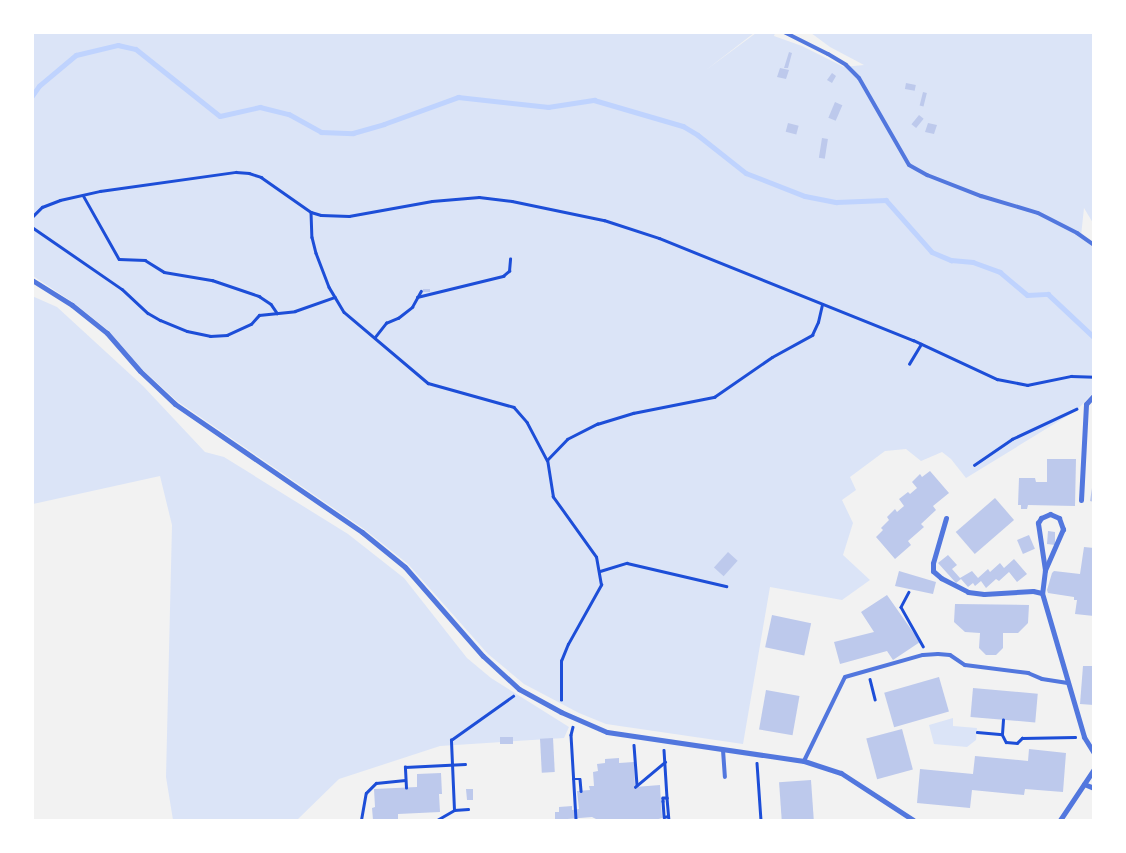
<!DOCTYPE html>
<html>
<head>
<meta charset="utf-8">
<style>
  body { margin:0 }
  #map { position:relative; width:1126px; height:853px; overflow:hidden; background:#f2f2f2; font-family:"Crimson Pro",serif }
  div>[style] { position:absolute }
  .green>* { inset:0; background:#dbe4f7 }
  .stream>* { height:4.5px; margin:-2.25px; padding:0 2.25px; transform-origin:2.25px; border-radius:2.25px; background:#bfd3fe }
  .building>* { inset:0; background:#bdc9ec; transform-origin:0 0 }
  .path>* { height:2.5px; margin:-1.25px; padding:0 1.25px; transform-origin:1.25px; border-radius:1.25px; background:#1d4ed8 }
  .service>* { height:4px; margin:-2px; padding:0 2px; transform-origin:2px; border-radius:2px; background:#5277de }
  .minor>* { height:5px; margin:-2.5px; padding:0 2.5px; transform-origin:2.5px; border-radius:2.5px; background:#5277de }
  span { translate:-50% -50%; white-space:nowrap; text-align:center; line-height:1.15; -webkit-text-stroke:5px #fff; paint-order:stroke }
  .frame { position:absolute; inset:0; border:34px solid #fff; pointer-events:none }
</style>
</head>
<body>
<div id="map">
  <div class="green">
    <div style="clip-path:polygon(32px 33px,754px 33px,706px 70px,756px 33px,775px 33px,774px 36px,802px 46px,844px 67px,864px 65px,830px 47px,811px 33px,1093px 33px,1093px 223px,1084px 208px,1081px 236px,1093px 245px,1093px 393px,1077px 410px,966px 478px,951px 459px,942px 452px,921px 461px,906px 449px,885px 451px,850px 477px,856px 490px,842px 500px,853px 523px,843px 555px,870px 580px,842px 600px,770px 587px,743px 744px,606px 724px,579px 713px,524px 684px,488px 654px,408px 564px,364px 529px,177px 401px,142px 369px,109px 331px,74px 303px,33px 276px)"></div>
    <div style="clip-path:polygon(32px 296px,57px 307px,143px 386px,205px 452px,224px 457px,348px 534px,404px 578px,467px 658px,491px 678px,569px 727px,564px 738px,440px 746px,339px 779px,297px 820px,173px 820px,166px 777px,172px 525px,160px 476px,33px 504px)"></div>
    <div style="clip-path:polygon(953px 718px,953px 726px,977px 728px,976px 740px,967px 747px,934px 744px,929px 725px)"></div>
  </div>
  <div class="stream">
    <div style="left:32px;top:96px;width:12px;rotate:-55deg"></div>
    <div style="left:39px;top:86px;width:48px;rotate:-40deg"></div>
    <div style="left:76px;top:55px;width:43px;rotate:-13.4deg"></div>
    <div style="left:118px;top:45px;width:18px;rotate:13deg"></div>
    <div style="left:136px;top:49px;width:107px;rotate:38.6deg"></div>
    <div style="left:220px;top:116px;width:41px;rotate:-12.7deg"></div>
    <div style="left:260px;top:107px;width:30px;rotate:14deg"></div>
    <div style="left:289px;top:114px;width:37px;rotate:29deg"></div>
    <div style="left:321px;top:132px;width:32px;rotate:2deg"></div>
    <div style="left:353px;top:133px;width:32px;rotate:-16deg"></div>
    <div style="left:384px;top:124px;width:79px;rotate:-20deg"></div>
    <div style="left:458px;top:97px;width:91px;rotate:6.3deg"></div>
    <div style="left:548px;top:107px;width:47px;rotate:-8.7deg"></div>
    <div style="left:594px;top:100px;width:93px;rotate:16.3deg"></div>
    <div style="left:683px;top:126px;width:17px;rotate:31deg"></div>
    <div style="left:698px;top:135px;width:61px;rotate:38.4deg"></div>
    <div style="left:746px;top:173px;width:63px;rotate:21.3deg"></div>
    <div style="left:805px;top:196px;width:32px;rotate:11deg"></div>
    <div style="left:836px;top:202px;width:50px;rotate:-2.3deg"></div>
    <div style="left:886px;top:200px;width:69px;rotate:48.5deg"></div>
    <div style="left:932px;top:252px;width:21px;rotate:23deg"></div>
    <div style="left:951px;top:260px;width:22px;rotate:5deg"></div>
    <div style="left:973px;top:262px;width:29px;rotate:20deg"></div>
    <div style="left:1000px;top:272px;width:35px;rotate:40deg"></div>
    <div style="left:1027px;top:295px;width:21px;rotate:-3deg"></div>
    <div style="left:1048px;top:294px;width:63px;rotate:43.1deg"></div>
  </div>
  <div class="building">
    <div style="clip-path:polygon(789px 52px,792px 53px,788px 68px,784px 68px)"></div>
    <div style="clip-path:polygon(780px 68px,789px 70px,786px 79px,777px 77px)"></div>
    <div style="clip-path:polygon(832px 73px,836px 76px,832px 83px,827px 80px)"></div>
    <div style="left:906px;top:83px;width:10px;height:6px;rotate:11deg"></div>
    <div style="left:923px;top:92px;width:4px;height:14px;rotate:14deg"></div>
    <div style="left:835px;top:102px;width:8px;height:17px;rotate:23deg"></div>
    <div style="left:919px;top:115px;width:6px;height:12px;rotate:39deg"></div>
    <div style="left:788px;top:123px;width:11px;height:9px;rotate:15deg"></div>
    <div style="clip-path:polygon(928px 123px,937px 125px,934px 134px,925px 132px)"></div>
    <div style="left:822px;top:138px;width:6px;height:20px;rotate:9deg"></div>
    <div style="left:430px;top:289px;width:3px;height:7px;rotate:90deg"></div>
    <div style="clip-path:polygon(1047px 459px,1076px 459px,1075px 506px,1028px 505px,1027px 509px,1021px 509px,1021px 505px,1018px 505px,1019px 478px,1035px 478px,1036px 482px,1047px 482px)"></div>
    <div style="clip-path:polygon(930px 471px,949px 493px,933px 506px,936px 510px,921px 524px,924px 527px,908px 541px,911px 545px,895px 559px,876px 537px,883px 530px,881px 528px,889px 520px,887px 517px,895px 509px,897px 512px,904px 506px,899px 499px,908px 492px,910px 494px,917px 488px,912px 482px,920px 474px,922px 477px)"></div>
    <div style="clip-path:polygon(1092px 488px,1094px 488px,1094px 502px,1090px 501px)"></div>
    <div style="left:995px;top:498px;width:29px;height:52px;rotate:49deg"></div>
    <div style="clip-path:polygon(1048px 531px,1055px 532px,1055px 545px,1047px 544px)"></div>
    <div style="left:1029px;top:535px;width:15px;height:13px;rotate:67deg"></div>
    <div style="clip-path:polygon(1084px 547px,1094px 548px,1094px 616px,1075px 614px,1077px 600px,1074px 600px,1074px 597px,1048px 593px,1047px 590px,1052px 573px,1054px 571px,1080px 574px)"></div>
    <div style="left:728px;top:552px;width:13px;height:21px;rotate:42deg"></div>
    <div style="clip-path:polygon(948px 555px,957px 565px,952px 569px,960px 578px,972px 571px,978px 578px,988px 569px,990px 572px,1000px 563px,1004px 568px,1014px 559px,1027px 574px,1017px 582px,1009px 572px,999px 581px,996px 579px,986px 588px,981px 581px,975px 586px,973px 583px,968px 587px,961px 579px,956px 583px,938px 563px)"></div>
    <div style="clip-path:polygon(899px 571px,936px 582px,933px 594px,895px 586px)"></div>
    <div style="clip-path:polygon(887px 595px,920px 642px,893px 660px,887px 651px,840px 664px,834px 642px,874px 632px,861px 612px)"></div>
    <div style="clip-path:polygon(955px 604px,1029px 605px,1028px 623px,1018px 633px,1003px 633px,1003px 648px,996px 655px,986px 655px,979px 648px,980px 633px,965px 632px,954px 622px)"></div>
    <div style="left:772px;top:615px;width:40px;height:33px;rotate:12deg"></div>
    <div style="clip-path:polygon(1083px 666px,1094px 666px,1094px 705px,1080px 704px)"></div>
    <div style="left:939px;top:677px;width:36px;height:57px;rotate:74deg"></div>
    <div style="left:973px;top:688px;width:65px;height:29px;rotate:5deg"></div>
    <div style="left:766px;top:690px;width:34px;height:40px;rotate:10deg"></div>
    <div style="left:902px;top:729px;width:42px;height:37px;rotate:75deg"></div>
    <div style="left:513px;top:737px;width:7px;height:13px;rotate:90deg"></div>
    <div style="left:553px;top:738px;width:34px;height:13px;rotate:87deg"></div>
    <div style="clip-path:polygon(1029px 749px,1066px 753px,1063px 792px,1025px 789px,1024px 795px,972px 790px,970px 808px,917px 803px,920px 769px,973px 774px,975px 756px,1028px 761px)"></div>
    <div style="clip-path:polygon(619px 758px,619px 763px,634px 762px,635px 787px,660px 785px,662px 818px,655px 820px,598px 820px,592px 817px,555px 820px,555px 812px,559px 812px,559px 807px,572px 806px,572px 810px,579px 809px,577px 791px,590px 790px,589px 786px,594px 786px,593px 772px,598px 771px,597px 764px,605px 763px,605px 759px)"></div>
    <div style="clip-path:polygon(441px 773px,442px 794px,439px 794px,440px 812px,398px 814px,398px 820px,373px 820px,372px 808px,375px 807px,374px 789px,417px 787px,417px 774px)"></div>
    <div style="left:811px;top:780px;width:40px;height:32px;rotate:86deg"></div>
    <div style="clip-path:polygon(466px 789px,473px 789px,473px 800px,467px 800px)"></div>
  </div>
  <div class="path">
    <div style="left:83px;top:195px;width:73px;rotate:60.6deg"></div>
    <div style="left:119px;top:259px;width:26px;rotate:2deg"></div>
    <div style="left:145px;top:260px;width:22px;rotate:32deg"></div>
    <div style="left:164px;top:272px;width:49px;rotate:9.5deg"></div>
    <div style="left:212px;top:280px;width:50px;rotate:18.8deg"></div>
    <div style="left:259px;top:296px;width:14px;rotate:34deg"></div>
    <div style="left:271px;top:304px;width:11px;rotate:56deg"></div>
    <div style="left:311px;top:212px;width:25px;rotate:88deg"></div>
    <div style="left:312px;top:237px;width:16px;rotate:76deg"></div>
    <div style="left:316px;top:253px;width:36px;rotate:69deg"></div>
    <div style="left:329px;top:287px;width:29px;rotate:59deg"></div>
    <div style="left:344px;top:312px;width:110px;rotate:40.2deg"></div>
    <div style="left:428px;top:383px;width:89px;rotate:15.6deg"></div>
    <div style="left:514px;top:407px;width:20px;rotate:49deg"></div>
    <div style="left:527px;top:422px;width:43px;rotate:62.2deg"></div>
    <div style="left:32px;top:217px;width:14px;rotate:-45deg"></div>
    <div style="left:42px;top:207px;width:19px;rotate:-21deg"></div>
    <div style="left:60px;top:200px;width:41px;rotate:-12.7deg"></div>
    <div style="left:100px;top:191px;width:137px;rotate:-8deg"></div>
    <div style="left:236px;top:172px;width:13px;rotate:4deg"></div>
    <div style="left:249px;top:173px;width:13px;rotate:18deg"></div>
    <div style="left:261px;top:177px;width:61px;rotate:35deg"></div>
    <div style="left:311px;top:212px;width:10px;rotate:17deg"></div>
    <div style="left:321px;top:215px;width:28px;rotate:2deg"></div>
    <div style="left:349px;top:216px;width:84px;rotate:-10.2deg"></div>
    <div style="left:432px;top:201px;width:47px;rotate:-4.9deg"></div>
    <div style="left:479px;top:197px;width:33px;rotate:7deg"></div>
    <div style="left:512px;top:201px;width:94px;rotate:11.7deg"></div>
    <div style="left:604px;top:220px;width:58px;rotate:18.1deg"></div>
    <div style="left:659px;top:238px;width:274px;rotate:21.9deg"></div>
    <div style="left:913px;top:340px;width:93px;rotate:24.9deg"></div>
    <div style="left:997px;top:379px;width:31px;rotate:11deg"></div>
    <div style="left:1027px;top:385px;width:45px;rotate:-11.6deg"></div>
    <div style="left:1071px;top:376px;width:23px;rotate:2deg"></div>
    <div style="left:32px;top:227px;width:109px;rotate:34.6deg"></div>
    <div style="left:122px;top:289px;width:35px;rotate:43deg"></div>
    <div style="left:148px;top:313px;width:14px;rotate:30deg"></div>
    <div style="left:160px;top:320px;width:29px;rotate:22deg"></div>
    <div style="left:187px;top:331px;width:24px;rotate:12deg"></div>
    <div style="left:210px;top:336px;width:17px;rotate:-3deg"></div>
    <div style="left:227px;top:335px;width:26px;rotate:-25deg"></div>
    <div style="left:251px;top:324px;width:12px;rotate:-48deg"></div>
    <div style="left:259px;top:315px;width:36px;rotate:-6deg"></div>
    <div style="left:295px;top:311px;width:42px;rotate:-19.3deg"></div>
    <div style="left:417px;top:297px;width:89px;rotate:-13.7deg"></div>
    <div style="left:503px;top:276px;width:8px;rotate:-40deg"></div>
    <div style="left:509px;top:271px;width:12px;rotate:-85deg"></div>
    <div style="left:375px;top:337px;width:18px;rotate:-52deg"></div>
    <div style="left:386px;top:323px;width:13px;rotate:-23deg"></div>
    <div style="left:398px;top:318px;width:18px;rotate:-38deg"></div>
    <div style="left:412px;top:307px;width:18px;rotate:-61deg"></div>
    <div style="left:909px;top:364px;width:23px;rotate:-59deg"></div>
    <div style="left:974px;top:465px;width:46px;rotate:-34.4deg"></div>
    <div style="left:1012px;top:439px;width:71px;rotate:-25.1deg"></div>
    <div style="left:600px;top:571px;width:28px;rotate:-17deg"></div>
    <div style="left:627px;top:563px;width:102px;rotate:13.1deg"></div>
    <div style="left:909px;top:592px;width:17px;rotate:118deg"></div>
    <div style="left:901px;top:607px;width:45px;rotate:60.6deg"></div>
    <div style="left:870px;top:679px;width:21px;rotate:76deg"></div>
    <div style="left:561px;top:700px;width:39px;rotate:-90deg"></div>
    <div style="left:561px;top:661px;width:18px;rotate:-68deg"></div>
    <div style="left:568px;top:644px;width:68px;rotate:-60.8deg"></div>
    <div style="left:601px;top:585px;width:28px;rotate:-100deg"></div>
    <div style="left:596px;top:557px;width:74px;rotate:-125.6deg"></div>
    <div style="left:553px;top:497px;width:37px;rotate:-99deg"></div>
    <div style="left:547px;top:460px;width:29px;rotate:-46deg"></div>
    <div style="left:567px;top:439px;width:34px;rotate:-27deg"></div>
    <div style="left:597px;top:424px;width:38px;rotate:-17deg"></div>
    <div style="left:633px;top:413px;width:83px;rotate:-11.2deg"></div>
    <div style="left:714px;top:397px;width:70px;rotate:-34.6deg"></div>
    <div style="left:772px;top:357px;width:46px;rotate:-28.8deg"></div>
    <div style="left:812px;top:335px;width:14px;rotate:-65deg"></div>
    <div style="left:818px;top:322px;width:18px;rotate:-77deg"></div>
    <div style="left:573px;top:727px;width:8px;rotate:104deg"></div>
    <div style="left:571px;top:735px;width:85px;rotate:86.6deg"></div>
    <div style="left:977px;top:732px;width:25px;rotate:5deg"></div>
    <div style="left:1002px;top:734px;width:9px;rotate:63deg"></div>
    <div style="left:1006px;top:742px;width:11px;rotate:5deg"></div>
    <div style="left:1017px;top:743px;width:7px;rotate:-45deg"></div>
    <div style="left:1022px;top:738px;width:53px;rotate:-1.1deg"></div>
    <div style="left:1002px;top:734px;width:14px;rotate:-86deg"></div>
    <div style="left:634px;top:745px;width:40px;rotate:85.7deg"></div>
    <div style="left:664px;top:750px;width:48px;rotate:86.4deg"></div>
    <div style="left:667px;top:798px;width:4px;rotate:180deg"></div>
    <div style="left:663px;top:798px;width:3px;rotate:90deg"></div>
    <div style="left:663px;top:801px;width:16px;rotate:86deg"></div>
    <div style="left:664px;top:817px;width:4px;rotate:-14deg"></div>
    <div style="left:757px;top:763px;width:57px;rotate:86deg"></div>
    <div style="left:573px;top:779px;width:7px"></div>
    <div style="left:580px;top:779px;width:12px;rotate:85deg"></div>
    <div style="left:635px;top:787px;width:39px;rotate:-40deg"></div>
    <div style="left:406px;top:788px;width:21px;rotate:-93deg"></div>
    <div style="left:405px;top:767px;width:60px;rotate:-2.9deg"></div>
    <div style="left:667px;top:798px;width:22px;rotate:85deg"></div>
    <div style="left:454px;top:810px;width:14px;rotate:-4deg"></div>
    <div style="left:361px;top:820px;width:27px;rotate:-80deg"></div>
    <div style="left:366px;top:793px;width:14px;rotate:-45deg"></div>
    <div style="left:376px;top:783px;width:29px;rotate:-6deg"></div>
    <div style="left:437px;top:820px;width:20px;rotate:-30deg"></div>
    <div style="left:454px;top:810px;width:70px;rotate:-92.5deg"></div>
    <div style="left:451px;top:740px;width:76px;rotate:-35.4deg"></div>
  </div>
  <div class="service">
    <div style="left:784px;top:32px;width:49px;rotate:26.6deg"></div>
    <div style="left:828px;top:54px;width:21px;rotate:31deg"></div>
    <div style="left:846px;top:65px;width:18px;rotate:45deg"></div>
    <div style="left:859px;top:78px;width:100px;rotate:60.1deg"></div>
    <div style="left:909px;top:165px;width:21px;rotate:29deg"></div>
    <div style="left:927px;top:175px;width:58px;rotate:21.3deg"></div>
    <div style="left:981px;top:196px;width:59px;rotate:16.6deg"></div>
    <div style="left:1038px;top:213px;width:44px;rotate:27.1deg"></div>
    <div style="left:1077px;top:233px;width:21px;rotate:35deg"></div>
    <div style="left:723px;top:750px;width:27px;rotate:86deg"></div>
    <div style="left:804px;top:761px;width:93px;rotate:-64deg"></div>
    <div style="left:845px;top:677px;width:81px;rotate:-15.8deg"></div>
    <div style="left:923px;top:655px;width:15px;rotate:-4deg"></div>
    <div style="left:938px;top:654px;width:12px;rotate:5deg"></div>
    <div style="left:950px;top:655px;width:18px;rotate:34deg"></div>
    <div style="left:965px;top:665px;width:64px;rotate:7.2deg"></div>
    <div style="left:1028px;top:673px;width:15px;rotate:23deg"></div>
    <div style="left:1042px;top:679px;width:26px;rotate:9deg"></div>
  </div>
  <div class="minor">
    <div style="left:32px;top:280px;width:47px;rotate:32deg"></div>
    <div style="left:72px;top:305px;width:45px;rotate:38.7deg"></div>
    <div style="left:107px;top:333px;width:50px;rotate:49deg"></div>
    <div style="left:140px;top:371px;width:48px;rotate:43.3deg"></div>
    <div style="left:175px;top:404px;width:227px;rotate:34.4deg"></div>
    <div style="left:362px;top:532px;width:55px;rotate:39.1deg"></div>
    <div style="left:405px;top:567px;width:118px;rotate:48.8deg"></div>
    <div style="left:483px;top:656px;width:49px;rotate:42.5deg"></div>
    <div style="left:519px;top:689px;width:48px;rotate:28.7deg"></div>
    <div style="left:561px;top:712px;width:50px;rotate:23.5deg"></div>
    <div style="left:607px;top:732px;width:199px;rotate:8.4deg"></div>
    <div style="left:804px;top:761px;width:39px;rotate:18deg"></div>
    <div style="left:841px;top:773px;width:86px;rotate:33.1deg"></div>
    <div style="left:1081px;top:500px;width:96px;rotate:-87deg"></div>
    <div style="left:1086px;top:404px;width:12px;rotate:-48deg"></div>
    <div style="left:946px;top:518px;width:47px;rotate:106.1deg"></div>
    <div style="left:933px;top:563px;width:8px;rotate:90deg"></div>
    <div style="left:933px;top:571px;width:11px;rotate:41deg"></div>
    <div style="left:941px;top:578px;width:30px;rotate:27deg"></div>
    <div style="left:968px;top:592px;width:16px;rotate:7deg"></div>
    <div style="left:984px;top:594px;width:49px;rotate:-3.5deg"></div>
    <div style="left:1033px;top:591px;width:9px;rotate:13deg"></div>
    <div style="left:1045px;top:570px;width:48px;rotate:-98.5deg"></div>
    <div style="left:1038px;top:523px;width:6px;rotate:-59deg"></div>
    <div style="left:1041px;top:518px;width:10px;rotate:-24deg"></div>
    <div style="left:1050px;top:514px;width:10px;rotate:24deg"></div>
    <div style="left:1059px;top:518px;width:12px;rotate:70deg"></div>
    <div style="left:1063px;top:529px;width:45px;rotate:113.7deg"></div>
    <div style="left:1045px;top:570px;width:23px;rotate:97deg"></div>
    <div style="left:1042px;top:593px;width:150px;rotate:73.7deg"></div>
    <div style="left:1084px;top:737px;width:19px;rotate:58deg"></div>
    <div style="left:1084px;top:784px;width:11px;rotate:22deg"></div>
    <div style="left:1060px;top:820px;width:61px;rotate:-56.3deg"></div>
  </div>
  <div class="frame"></div>
</div>
</body>
</html>
